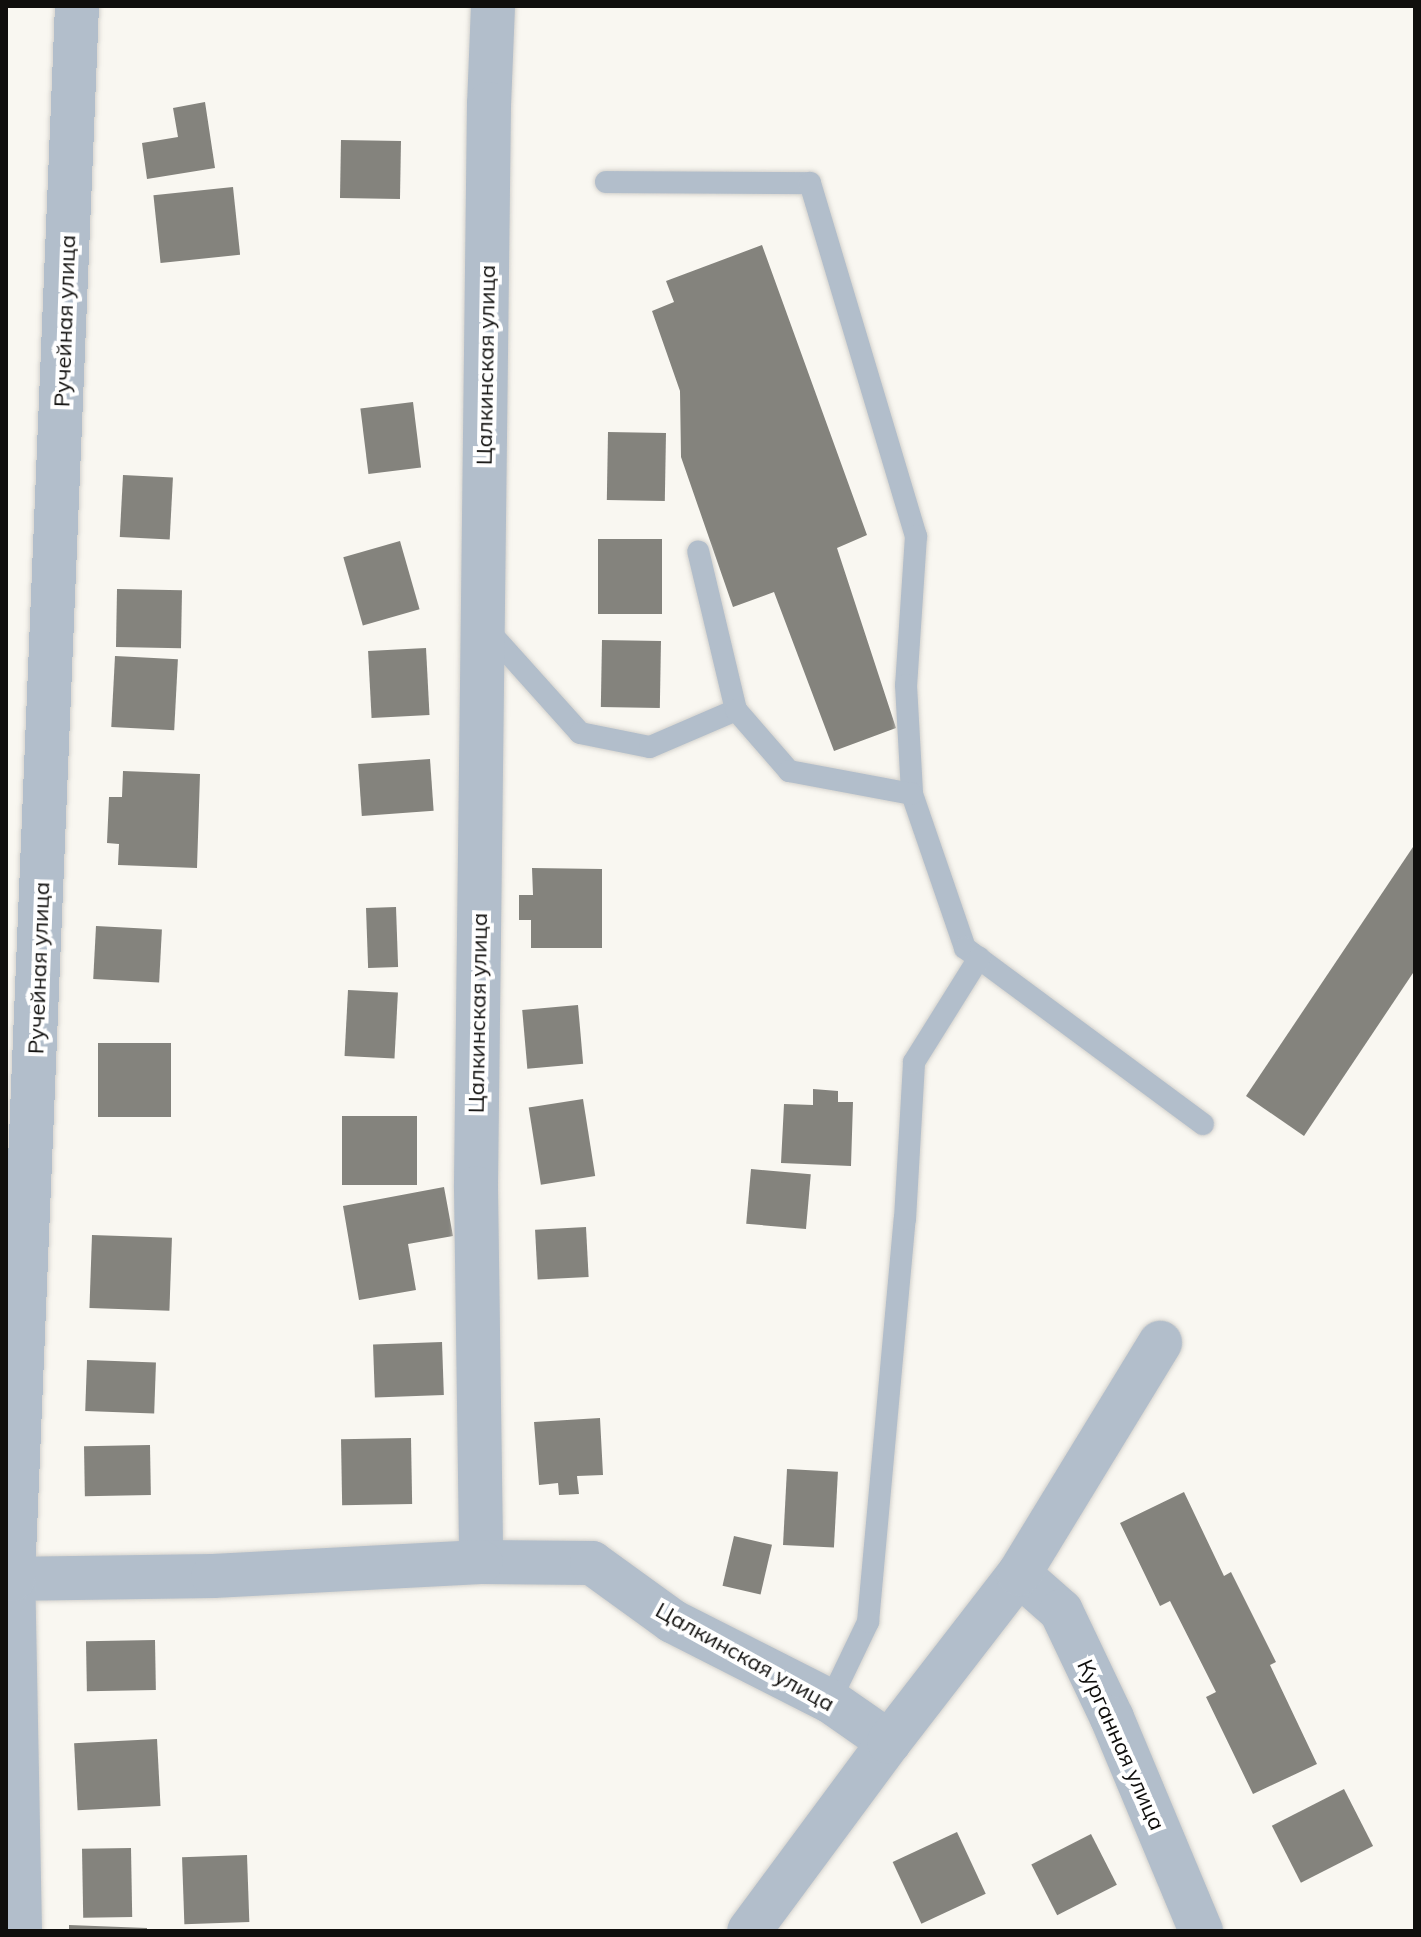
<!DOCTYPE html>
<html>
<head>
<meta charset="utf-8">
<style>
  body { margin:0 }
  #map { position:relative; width:1421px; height:1937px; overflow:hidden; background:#f9f7f1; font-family:Mulish,sans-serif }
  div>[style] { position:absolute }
  .building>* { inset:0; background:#84837d; transform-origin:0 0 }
  .roads { filter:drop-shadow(0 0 2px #d4d2cd) drop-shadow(0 0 2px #d4d2cd) }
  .service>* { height:22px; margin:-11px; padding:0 11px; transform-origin:11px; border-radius:11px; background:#b2becb }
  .minor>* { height:44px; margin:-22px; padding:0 22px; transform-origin:22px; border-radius:22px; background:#b2becb }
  span { translate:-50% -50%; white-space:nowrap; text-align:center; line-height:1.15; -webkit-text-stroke:8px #fff; paint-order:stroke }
  .street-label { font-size:22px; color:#100f0d }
  .frame { position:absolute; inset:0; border:8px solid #100f0d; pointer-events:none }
</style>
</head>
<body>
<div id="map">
  <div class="building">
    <div style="clip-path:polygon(205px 102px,215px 168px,147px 179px,142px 143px,178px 137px,173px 108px)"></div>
    <div style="left:341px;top:140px;width:60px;height:58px;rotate:1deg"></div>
    <div style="left:233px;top:187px;width:68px;height:80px;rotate:84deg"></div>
    <div style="clip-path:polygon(762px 245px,867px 535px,837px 548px,896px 728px,834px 751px,774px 592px,733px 607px,681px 457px,680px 391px,652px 311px,674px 302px,666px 281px)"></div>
    <div style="left:413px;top:402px;width:66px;height:53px;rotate:83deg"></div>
    <div style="left:608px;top:432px;width:58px;height:68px;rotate:1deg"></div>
    <div style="left:123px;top:475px;width:50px;height:62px;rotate:3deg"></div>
    <div style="left:598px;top:539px;width:64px;height:75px"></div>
    <div style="left:400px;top:541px;width:71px;height:59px;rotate:74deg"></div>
    <div style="left:117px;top:589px;width:65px;height:58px;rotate:1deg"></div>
    <div style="left:602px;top:640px;width:59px;height:67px;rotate:1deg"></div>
    <div style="left:426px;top:648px;width:67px;height:58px;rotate:87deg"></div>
    <div style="left:115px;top:656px;width:63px;height:71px;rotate:3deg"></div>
    <div style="left:430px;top:759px;width:52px;height:72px;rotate:86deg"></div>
    <div style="clip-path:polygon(123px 771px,200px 774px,197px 868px,118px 865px,119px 844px,107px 843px,109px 797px,122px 797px)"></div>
    <div style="clip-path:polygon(1415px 844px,1415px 970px,1304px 1136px,1246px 1096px)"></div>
    <div style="clip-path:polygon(532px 868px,602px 869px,602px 948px,531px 948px,531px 920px,519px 920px,519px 895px,533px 895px)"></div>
    <div style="left:396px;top:907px;width:60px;height:30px;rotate:88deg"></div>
    <div style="left:96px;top:926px;width:66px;height:53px;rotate:3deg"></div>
    <div style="left:348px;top:990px;width:50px;height:66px;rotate:3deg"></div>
    <div style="left:578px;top:1005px;width:59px;height:56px;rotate:85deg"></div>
    <div style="left:98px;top:1043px;width:73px;height:74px"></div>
    <div style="clip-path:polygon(813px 1089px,838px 1091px,838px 1102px,853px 1102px,851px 1166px,781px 1163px,784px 1104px,813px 1105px)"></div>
    <div style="left:583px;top:1099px;width:78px;height:55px;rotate:81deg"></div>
    <div style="left:342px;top:1116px;width:75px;height:69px"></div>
    <div style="left:751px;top:1169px;width:60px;height:55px;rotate:5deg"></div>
    <div style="clip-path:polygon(444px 1187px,453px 1236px,408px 1244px,416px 1290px,359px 1300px,343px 1206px)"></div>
    <div style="left:586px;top:1227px;width:50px;height:51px;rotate:87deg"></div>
    <div style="left:92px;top:1235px;width:80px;height:73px;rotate:2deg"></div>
    <div style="left:442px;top:1342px;width:53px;height:69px;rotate:88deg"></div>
    <div style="left:87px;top:1360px;width:69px;height:51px;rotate:2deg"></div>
    <div style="clip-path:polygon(600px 1418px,603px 1475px,577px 1476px,579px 1494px,559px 1495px,558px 1483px,539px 1485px,534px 1422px)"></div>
    <div style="left:411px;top:1438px;width:66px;height:70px;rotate:89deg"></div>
    <div style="left:150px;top:1445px;width:50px;height:66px;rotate:89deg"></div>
    <div style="left:787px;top:1469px;width:51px;height:76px;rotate:3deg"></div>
    <div style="clip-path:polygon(1184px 1492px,1224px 1576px,1231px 1572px,1276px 1662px,1270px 1665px,1317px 1764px,1253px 1794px,1206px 1697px,1216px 1692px,1170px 1601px,1160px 1606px,1120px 1523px)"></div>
    <div style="left:734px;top:1536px;width:39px;height:51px;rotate:13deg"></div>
    <div style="left:155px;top:1640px;width:50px;height:69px;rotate:89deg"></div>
    <div style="left:157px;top:1739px;width:67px;height:83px;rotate:87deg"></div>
    <div style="left:1344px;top:1789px;width:64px;height:81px;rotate:63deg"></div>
    <div style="left:957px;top:1832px;width:68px;height:71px;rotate:65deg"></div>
    <div style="left:1091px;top:1834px;width:57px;height:67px;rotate:63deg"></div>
    <div style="left:131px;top:1848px;width:69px;height:49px;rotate:89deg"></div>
    <div style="left:247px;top:1855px;width:67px;height:65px;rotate:88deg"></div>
    <div style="clip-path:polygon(69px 1925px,147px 1928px,147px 1931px,69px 1931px)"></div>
  </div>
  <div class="roads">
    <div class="service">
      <div style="left:606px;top:182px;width:204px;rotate:0.3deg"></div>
      <div style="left:810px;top:183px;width:369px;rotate:73.3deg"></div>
      <div style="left:916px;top:536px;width:149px;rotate:93.8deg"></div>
      <div style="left:906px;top:685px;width:109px;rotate:86.8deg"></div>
      <div style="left:912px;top:794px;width:163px;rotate:71deg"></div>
      <div style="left:965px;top:948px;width:296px;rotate:36.5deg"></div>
      <div style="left:485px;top:627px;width:142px;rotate:48.1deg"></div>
      <div style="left:580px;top:733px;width:71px;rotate:11.3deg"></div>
      <div style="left:650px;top:747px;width:94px;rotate:-23.3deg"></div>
      <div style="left:736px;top:710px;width:163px;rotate:-103.4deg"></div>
      <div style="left:736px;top:710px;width:81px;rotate:49deg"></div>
      <div style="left:789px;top:771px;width:125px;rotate:10.6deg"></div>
      <div style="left:830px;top:1701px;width:88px;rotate:-64.3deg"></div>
      <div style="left:868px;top:1622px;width:405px;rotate:-84.8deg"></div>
      <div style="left:905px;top:1219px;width:157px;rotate:-86.7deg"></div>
      <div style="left:914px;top:1062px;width:123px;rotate:-58deg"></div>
    </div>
    <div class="minor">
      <div style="left:493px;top:6px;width:98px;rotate:92.3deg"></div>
      <div style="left:489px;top:104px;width:1084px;rotate:90.69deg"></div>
      <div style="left:476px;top:1188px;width:374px;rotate:89.2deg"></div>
      <div style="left:481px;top:1562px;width:111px;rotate:0.5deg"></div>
      <div style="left:592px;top:1563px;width:99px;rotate:35.9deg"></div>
      <div style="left:672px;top:1621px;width:177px;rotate:26.9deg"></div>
      <div style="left:830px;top:1701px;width:72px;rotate:34.8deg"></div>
      <div style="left:889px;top:1742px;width:235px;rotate:126.5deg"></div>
      <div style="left:1019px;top:1574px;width:56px;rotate:41.4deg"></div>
      <div style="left:1061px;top:1611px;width:119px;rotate:64.5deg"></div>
      <div style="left:1112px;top:1718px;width:231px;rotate:67.3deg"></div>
      <div style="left:6px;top:1579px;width:207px;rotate:-0.8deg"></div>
      <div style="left:213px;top:1576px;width:268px;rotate:-3deg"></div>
      <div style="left:889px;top:1742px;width:212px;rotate:-52.3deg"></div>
      <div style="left:1019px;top:1574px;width:271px;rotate:-58.6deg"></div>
      <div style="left:20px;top:1931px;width:352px;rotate:-91.1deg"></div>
      <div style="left:13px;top:1579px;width:1574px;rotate:-87.67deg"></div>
    </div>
  </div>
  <div class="street-label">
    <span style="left:65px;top:321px;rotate:-88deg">Ручейная улица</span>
    <span style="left:486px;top:365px;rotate:-89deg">Цалкинская улица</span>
    <span style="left:39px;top:968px;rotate:-88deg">Ручейная улица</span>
    <span style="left:478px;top:1013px;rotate:-89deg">Цалкинская улица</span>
    <span style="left:745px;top:1657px;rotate:29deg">Цалкинская улица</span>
    <span style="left:1121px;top:1745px;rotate:66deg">Курганная улица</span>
  </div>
  <div class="frame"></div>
</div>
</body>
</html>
